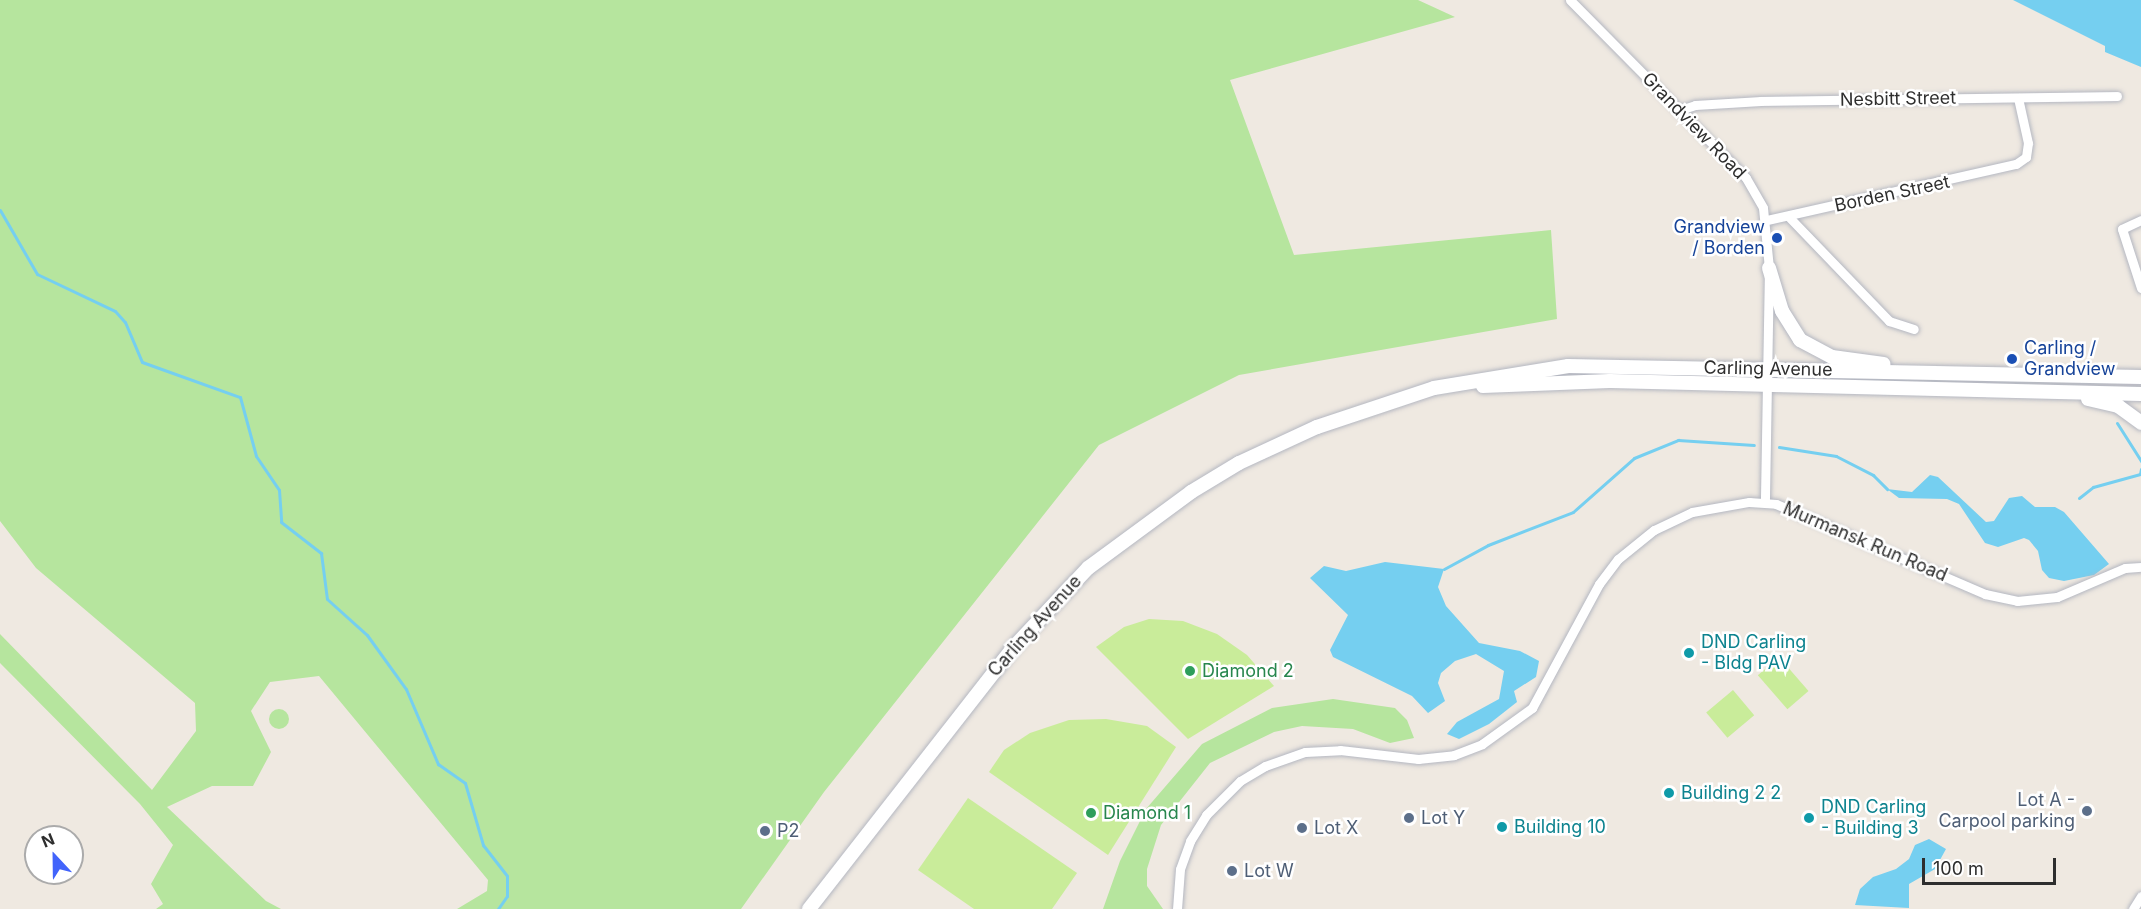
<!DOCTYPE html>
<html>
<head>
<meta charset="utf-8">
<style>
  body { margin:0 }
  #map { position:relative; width:2141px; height:909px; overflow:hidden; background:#efe9e1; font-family:Inter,sans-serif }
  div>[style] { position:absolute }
  .green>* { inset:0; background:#b6e59e }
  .round { border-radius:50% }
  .pitch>* { inset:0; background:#c9ec9a; transform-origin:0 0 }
  .water>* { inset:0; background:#75cff0 }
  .stream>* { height:3px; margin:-1.5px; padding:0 1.5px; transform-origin:1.5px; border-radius:1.5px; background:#75cff0 }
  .roads { filter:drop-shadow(0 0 2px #b4b7c1) drop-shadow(0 0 2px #b4b7c1) }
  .street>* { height:9px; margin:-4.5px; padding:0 4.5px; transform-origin:4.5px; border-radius:4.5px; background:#fff }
  .secondary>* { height:14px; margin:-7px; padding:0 7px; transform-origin:7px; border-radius:7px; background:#fff }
  .dots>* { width:16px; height:16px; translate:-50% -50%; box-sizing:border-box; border:3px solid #fff; border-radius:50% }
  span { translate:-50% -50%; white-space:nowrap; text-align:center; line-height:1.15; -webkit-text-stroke:5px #fff; paint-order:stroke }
  .street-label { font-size:18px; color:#2e2e2e }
  .transit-label { font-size:18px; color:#164399 }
  .right { translate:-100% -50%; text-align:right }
  .left { translate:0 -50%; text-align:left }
  .culture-label { font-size:18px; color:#0d838f }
  .leisure-label { font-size:18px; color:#27864d }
  .service-label { font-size:18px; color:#4e5e75 }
  .north { position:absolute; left:24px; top:825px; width:60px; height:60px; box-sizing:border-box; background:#fff; border:2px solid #ababab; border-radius:50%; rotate:338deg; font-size:16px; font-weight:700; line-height:24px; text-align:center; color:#2e2e2e }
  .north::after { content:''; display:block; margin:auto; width:21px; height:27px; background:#4264fb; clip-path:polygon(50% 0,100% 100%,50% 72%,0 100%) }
  .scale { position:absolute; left:1922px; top:858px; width:134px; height:27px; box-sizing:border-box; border:3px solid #2e2e2e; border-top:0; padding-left:8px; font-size:18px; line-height:21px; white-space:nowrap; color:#2e2e2e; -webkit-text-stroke:4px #fff; paint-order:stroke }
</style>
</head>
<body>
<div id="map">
  <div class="green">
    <div style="clip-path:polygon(0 0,1418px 0,1455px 17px,1230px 80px,1294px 255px,1551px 230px,1557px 319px,1239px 375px,1099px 445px,824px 792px,741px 909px,457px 909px,487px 891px,488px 880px,319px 676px,270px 682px,251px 711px,271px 752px,253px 786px,212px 786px,167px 807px,266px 901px,281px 909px,156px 909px,163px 904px,151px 884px,173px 845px,140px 804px,0 663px,0 634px,152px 790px,196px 731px,195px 703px,36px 568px,0 521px)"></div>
    <div style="clip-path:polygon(1333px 699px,1395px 708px,1407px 720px,1414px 738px,1390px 743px,1353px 729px,1302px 726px,1274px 732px,1210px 763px,1161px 825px,1147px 869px,1147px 886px,1163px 909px,1103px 909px,1120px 861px,1146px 809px,1202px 744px,1272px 708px)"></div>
    <div class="round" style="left:269px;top:709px;width:20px;height:20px"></div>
  </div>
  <div class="pitch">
    <div style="clip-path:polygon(1149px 619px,1183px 621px,1217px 634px,1247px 655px,1274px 686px,1188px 739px,1096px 647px,1124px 627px)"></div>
    <div style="left:1779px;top:657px;width:45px;height:28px;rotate:49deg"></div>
    <div style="left:1733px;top:690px;width:33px;height:35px;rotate:50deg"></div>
    <div style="clip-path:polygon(1106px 719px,1147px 726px,1176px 747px,1108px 855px,989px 772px,1004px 750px,1030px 733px,1069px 720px)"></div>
    <div style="clip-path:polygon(968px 798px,1077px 873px,1052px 909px,974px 909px,918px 870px)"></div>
  </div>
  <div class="water">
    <div style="clip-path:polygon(2013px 0,2141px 0,2141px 67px,2105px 52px,2105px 46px)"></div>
    <div style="clip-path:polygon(1930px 475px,1938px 477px,1986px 522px,1994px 521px,2009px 498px,2022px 496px,2035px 507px,2055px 507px,2064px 512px,2109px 564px,2094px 575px,2064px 581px,2049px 578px,2042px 570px,2038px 551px,2029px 540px,2024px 538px,1998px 547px,1985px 543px,1959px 504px,1947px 499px,1899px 498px,1887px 489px,1912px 492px)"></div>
    <div style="clip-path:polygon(1385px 562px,1444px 569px,1438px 587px,1446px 606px,1479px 643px,1520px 651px,1539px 661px,1536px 677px,1514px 691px,1517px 702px,1489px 724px,1459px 739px,1447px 734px,1457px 722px,1499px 699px,1504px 671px,1476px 654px,1455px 661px,1441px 673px,1438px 683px,1445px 701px,1428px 713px,1412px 696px,1333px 657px,1330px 650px,1348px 615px,1310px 578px,1324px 566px,1346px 571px)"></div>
    <div style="clip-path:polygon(1929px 839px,1946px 849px,1935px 869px,1909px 884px,1909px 908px,1855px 905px,1860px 889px,1873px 877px,1896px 869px,1909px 859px,1915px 845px)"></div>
  </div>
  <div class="stream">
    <div style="left:0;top:210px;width:74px;rotate:60deg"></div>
    <div style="left:37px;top:274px;width:86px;rotate:25.4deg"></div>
    <div style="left:115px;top:311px;width:15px;rotate:48deg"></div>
    <div style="left:125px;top:322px;width:43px;rotate:67deg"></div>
    <div style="left:142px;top:362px;width:104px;rotate:19.7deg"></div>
    <div style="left:240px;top:397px;width:61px;rotate:74.8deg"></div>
    <div style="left:256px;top:456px;width:41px;rotate:55.9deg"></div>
    <div style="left:279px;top:490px;width:32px;rotate:86deg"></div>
    <div style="left:281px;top:522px;width:51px;rotate:37.8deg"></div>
    <div style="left:321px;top:553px;width:46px;rotate:82.6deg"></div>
    <div style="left:327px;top:599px;width:54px;rotate:42deg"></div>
    <div style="left:367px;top:635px;width:67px;rotate:54.2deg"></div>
    <div style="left:406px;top:689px;width:82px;rotate:66.9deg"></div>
    <div style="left:438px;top:764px;width:33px;rotate:35deg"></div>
    <div style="left:465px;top:783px;width:65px;rotate:73.8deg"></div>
    <div style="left:483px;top:845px;width:39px;rotate:52deg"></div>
    <div style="left:507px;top:876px;width:20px;rotate:90deg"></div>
    <div style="left:507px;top:896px;width:16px;rotate:125deg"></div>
    <div style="left:2117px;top:423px;width:45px;rotate:57.7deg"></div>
    <div style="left:1779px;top:447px;width:58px;rotate:9deg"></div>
    <div style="left:1836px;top:456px;width:42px;rotate:27.2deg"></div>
    <div style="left:1873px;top:475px;width:20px;rotate:45deg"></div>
    <div style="left:2079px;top:498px;width:18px;rotate:-38deg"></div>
    <div style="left:2093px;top:487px;width:49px;rotate:-15.5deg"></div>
    <div style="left:2140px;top:474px;width:5px;rotate:-79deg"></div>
    <div style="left:1444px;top:569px;width:50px;rotate:-28.6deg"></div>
    <div style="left:1488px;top:545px;width:91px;rotate:-21.2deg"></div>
    <div style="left:1573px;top:512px;width:81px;rotate:-41.5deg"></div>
    <div style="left:1634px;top:458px;width:48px;rotate:-22.2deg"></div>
    <div style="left:1678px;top:440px;width:76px;rotate:3.8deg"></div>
  </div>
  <div class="roads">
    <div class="street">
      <div style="left:1570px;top:0;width:250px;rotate:45.3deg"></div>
      <div style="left:1746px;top:178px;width:34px;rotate:60deg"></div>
      <div style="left:1763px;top:208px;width:60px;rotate:84.3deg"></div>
      <div style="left:1769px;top:268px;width:234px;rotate:91deg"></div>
      <div style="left:1680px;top:110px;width:16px;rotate:-18deg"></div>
      <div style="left:1695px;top:105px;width:66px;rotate:-3.5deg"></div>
      <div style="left:1761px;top:101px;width:356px;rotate:-0.8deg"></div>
      <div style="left:1788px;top:216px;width:146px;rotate:46.1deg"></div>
      <div style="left:1889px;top:321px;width:26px;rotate:18deg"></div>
      <div style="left:1767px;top:220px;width:255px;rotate:-12.7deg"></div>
      <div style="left:2016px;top:164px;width:12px;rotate:-35deg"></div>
      <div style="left:2026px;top:157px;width:14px;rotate:-82deg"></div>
      <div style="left:2028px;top:143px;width:46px;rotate:-102.5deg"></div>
      <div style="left:2141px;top:220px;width:21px;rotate:155deg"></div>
      <div style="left:2122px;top:229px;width:62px;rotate:72.1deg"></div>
      <div style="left:1177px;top:909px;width:40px;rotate:-85.7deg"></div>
      <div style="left:1180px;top:869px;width:30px;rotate:-70deg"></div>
      <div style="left:1190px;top:841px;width:31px;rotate:-58deg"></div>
      <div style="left:1206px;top:815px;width:48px;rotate:-45deg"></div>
      <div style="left:1240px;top:781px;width:29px;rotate:-31deg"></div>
      <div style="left:1265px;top:766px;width:42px;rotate:-19.3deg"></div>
      <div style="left:1305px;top:752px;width:35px;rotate:-3deg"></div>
      <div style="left:1340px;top:750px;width:79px;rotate:6.6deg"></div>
      <div style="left:1418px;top:759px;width:36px;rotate:-6deg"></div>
      <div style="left:1454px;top:755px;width:30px;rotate:-21deg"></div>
      <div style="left:1482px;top:744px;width:62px;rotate:-35.8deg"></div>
      <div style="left:1532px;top:708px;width:141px;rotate:-61.6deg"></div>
      <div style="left:1599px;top:584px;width:31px;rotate:-53deg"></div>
      <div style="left:1618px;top:559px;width:46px;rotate:-38.9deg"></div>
      <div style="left:1654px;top:530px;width:42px;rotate:-25.3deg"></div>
      <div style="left:1692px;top:512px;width:58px;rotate:-10deg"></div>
      <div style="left:1749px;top:502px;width:27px;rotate:4deg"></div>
      <div style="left:1776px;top:504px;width:228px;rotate:23.3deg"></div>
      <div style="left:1985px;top:594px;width:33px;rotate:12deg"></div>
      <div style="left:2017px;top:601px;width:40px;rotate:-5.7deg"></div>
      <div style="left:2057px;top:597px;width:74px;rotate:-23.1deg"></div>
      <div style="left:2125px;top:568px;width:16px;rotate:-4deg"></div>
      <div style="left:2133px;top:909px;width:15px;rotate:-58deg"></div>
    </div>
    <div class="secondary">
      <div style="left:1769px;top:268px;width:45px;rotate:73.2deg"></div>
      <div style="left:1782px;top:311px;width:34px;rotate:58deg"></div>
      <div style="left:1800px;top:340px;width:36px;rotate:28deg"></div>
      <div style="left:1832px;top:357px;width:52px;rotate:7.7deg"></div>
      <div style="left:1483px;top:386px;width:127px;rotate:-2.3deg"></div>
      <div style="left:1610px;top:381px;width:531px;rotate:1.4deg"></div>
      <div style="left:2088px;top:399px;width:31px;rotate:13deg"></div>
      <div style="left:2118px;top:406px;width:29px;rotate:36deg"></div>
      <div style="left:809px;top:909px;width:328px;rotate:-52deg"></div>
      <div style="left:1011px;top:650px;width:112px;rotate:-46.8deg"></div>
      <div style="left:1088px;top:568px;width:128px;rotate:-36.4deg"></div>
      <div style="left:1191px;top:492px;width:56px;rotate:-31.1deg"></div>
      <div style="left:1239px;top:463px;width:86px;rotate:-24.8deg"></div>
      <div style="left:1317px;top:427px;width:123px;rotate:-18.4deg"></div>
      <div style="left:1434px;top:388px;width:136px;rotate:-9.3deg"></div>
      <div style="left:1568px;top:366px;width:573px;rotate:1.1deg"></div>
    </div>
  </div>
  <div class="dots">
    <div style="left:1777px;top:238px;background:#1a4fb4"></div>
    <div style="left:2012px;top:359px;background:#1a4fb4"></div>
    <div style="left:1689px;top:653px;background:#0f9aa8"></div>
    <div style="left:1190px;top:671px;background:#2e9e5b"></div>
    <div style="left:1669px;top:793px;background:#0f9aa8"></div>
    <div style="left:2087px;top:811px;background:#5c6f8a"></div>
    <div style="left:1091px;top:813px;background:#2e9e5b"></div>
    <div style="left:1409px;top:818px;background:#5c6f8a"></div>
    <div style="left:1809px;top:818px;background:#0f9aa8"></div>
    <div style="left:1502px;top:827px;background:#0f9aa8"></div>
    <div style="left:1302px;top:828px;background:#5c6f8a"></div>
    <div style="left:765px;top:831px;background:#5c6f8a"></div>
    <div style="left:1232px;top:871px;background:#5c6f8a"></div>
  </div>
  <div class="street-label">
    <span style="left:1898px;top:99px;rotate:-1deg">Nesbitt Street</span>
    <span style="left:1694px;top:126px;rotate:46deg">Grandview Road</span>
    <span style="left:1892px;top:194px;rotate:-12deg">Borden Street</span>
    <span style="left:1768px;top:369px;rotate:1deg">Carling Avenue</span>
    <span style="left:1865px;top:542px;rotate:23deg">Murmansk Run Road</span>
    <span style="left:1035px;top:626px;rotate:-48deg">Carling Avenue</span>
  </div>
  <div class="transit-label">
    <span class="right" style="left:1765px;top:238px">Grandview<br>/ Borden</span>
    <span class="left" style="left:2024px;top:359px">Carling /<br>Grandview</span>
  </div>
  <div class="culture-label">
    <span class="left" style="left:1701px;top:653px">DND Carling<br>- Bldg PAV</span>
    <span class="left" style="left:1681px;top:793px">Building 2 2</span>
    <span class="left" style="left:1821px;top:818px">DND Carling<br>- Building 3</span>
    <span class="left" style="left:1514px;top:827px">Building 10</span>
  </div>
  <div class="leisure-label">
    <span class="left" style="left:1202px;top:671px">Diamond 2</span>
    <span class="left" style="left:1103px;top:813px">Diamond 1</span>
  </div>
  <div class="service-label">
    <span class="right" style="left:2075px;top:811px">Lot A -<br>Carpool parking</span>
    <span class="left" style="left:1421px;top:818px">Lot Y</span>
    <span class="left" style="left:1314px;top:828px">Lot X</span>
    <span class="left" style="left:777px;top:831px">P2</span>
    <span class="left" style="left:1244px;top:871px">Lot W</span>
  </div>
  <div class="north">N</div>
  <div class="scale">100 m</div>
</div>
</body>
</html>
